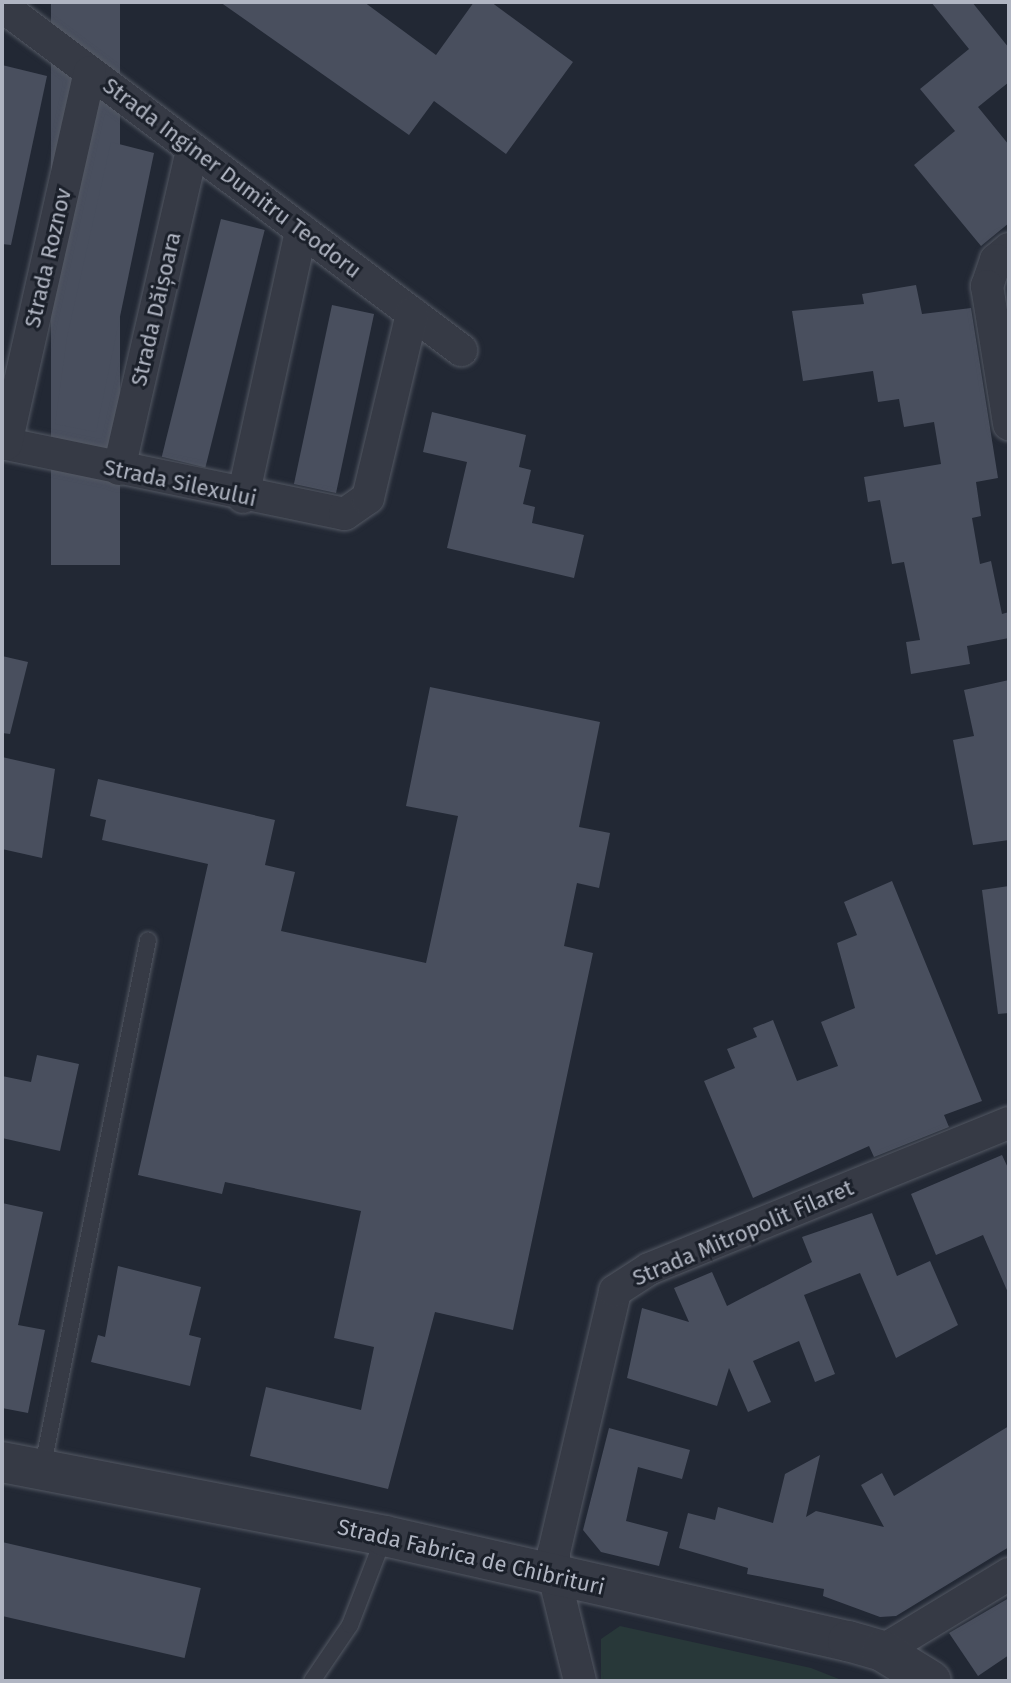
<!DOCTYPE html>
<html>
<head>
<meta charset="utf-8">
<style>
  body { margin:0 }
  #map { position:relative; width:1011px; height:1683px; overflow:hidden; background:#222834; font-family:"Fira Sans",sans-serif }
  div>[style] { position:absolute }
  .green>* { inset:0; background:#283839 }
  .building>* { inset:0; background:#494f5e; transform-origin:0 0 }
  .roads { filter:drop-shadow(0 0 2px #535863) drop-shadow(0 0 2px #535863) }
  .service>* { height:16px; margin:-8px; padding:0 8px; transform-origin:8px; border-radius:8px; background:#363a45 }
  .minor>* { height:32px; margin:-16px; padding:0 16px; transform-origin:16px; border-radius:16px; background:#363a45 }
  .tertiary>* { height:40px; margin:-20px; padding:0 20px; transform-origin:20px; border-radius:20px; background:#363a45 }
  span { translate:-50% -50%; white-space:nowrap; text-align:center; line-height:1.15; -webkit-text-stroke:6px #1b202a; paint-order:stroke }
  .street-label { font-size:22px; color:#b0b5c2 }
  .frame { position:absolute; inset:0; border:4px solid #b0b5c2; pointer-events:none }
</style>
</head>
<body>
<div id="map">
  <div class="green">
    <div style="clip-path:polygon(620px 1626px,811px 1668px,844px 1681px,601px 1681px,601px 1639px)"></div>
  </div>
  <div class="building">
    <div style="left:51px;top:2px;width:69px;height:563px"></div>
    <div style="clip-path:polygon(220px 2px,364px 2px,436px 55px,474px 2px,491px 2px,573px 62px,506px 154px,434px 101px,409px 135px)"></div>
    <div style="clip-path:polygon(931px 2px,972px 2px,1009px 48px,1009px 82px,978px 107px,1009px 145px,1009px 223px,981px 246px,914px 165px,955px 131px,920px 89px,969px 49px)"></div>
    <div style="clip-path:polygon(2px 65px,47px 76px,11px 245px,2px 244px)"></div>
    <div style="clip-path:polygon(111px 142px,154px 153px,96px 432px,55px 424px,67px 337px)"></div>
    <div style="left:221px;top:219px;width:45px;height:245px;rotate:14deg"></div>
    <div style="clip-path:polygon(916px 285px,922px 314px,971px 308px,998px 478px,976px 482px,981px 516px,972px 518px,980px 564px,991px 561px,1002px 614px,1009px 612px,1009px 638px,967px 646px,970px 664px,911px 674px,906px 642px,920px 640px,904px 562px,892px 564px,880px 500px,868px 502px,864px 477px,941px 464px,934px 422px,904px 427px,899px 399px,878px 402px,873px 371px,803px 381px,792px 311px,864px 304px,862px 294px)"></div>
    <div style="left:332px;top:305px;width:43px;height:183px;rotate:12deg"></div>
    <div style="clip-path:polygon(432px 412px,526px 435px,519px 467px,531px 470px,523px 504px,535px 507px,532px 523px,584px 535px,574px 578px,447px 548px,467px 462px,423px 452px)"></div>
    <div style="clip-path:polygon(2px 656px,28px 662px,10px 734px,2px 733px)"></div>
    <div style="clip-path:polygon(1009px 680px,1009px 840px,973px 845px,953px 740px,974px 736px,964px 690px)"></div>
    <div style="clip-path:polygon(430px 687px,600px 722px,579px 827px,610px 833px,599px 888px,577px 883px,564px 946px,593px 953px,513px 1330px,435px 1312px,388px 1489px,250px 1456px,266px 1387px,361px 1410px,374px 1347px,334px 1338px,361px 1211px,225px 1182px,222px 1194px,138px 1175px,208px 864px,102px 840px,106px 820px,90px 816px,98px 779px,275px 820px,265px 865px,295px 872px,281px 931px,426px 963px,458px 816px,406px 806px)"></div>
    <div style="clip-path:polygon(2px 757px,55px 769px,42px 858px,2px 849px)"></div>
    <div style="clip-path:polygon(892px 881px,982px 1101px,944px 1115px,949px 1127px,874px 1157px,869px 1146px,753px 1198px,704px 1081px,735px 1068px,727px 1049px,757px 1037px,753px 1028px,773px 1020px,797px 1081px,838px 1066px,821px 1022px,855px 1008px,837px 943px,857px 935px,844px 902px)"></div>
    <div style="clip-path:polygon(1009px 886px,1009px 1013px,998px 1014px,982px 890px)"></div>
    <div style="clip-path:polygon(37px 1055px,79px 1064px,60px 1151px,2px 1138px,2px 1076px,31px 1082px)"></div>
    <div style="clip-path:polygon(1002px 1155px,1009px 1170px,1009px 1295px,983px 1235px,936px 1255px,911px 1194px)"></div>
    <div style="clip-path:polygon(2px 1203px,43px 1212px,18px 1325px,45px 1330px,28px 1413px,2px 1408px)"></div>
    <div style="clip-path:polygon(872px 1213px,897px 1276px,930px 1261px,958px 1325px,896px 1358px,860px 1273px,804px 1295px,835px 1374px,815px 1382px,799px 1341px,753px 1361px,771px 1402px,748px 1412px,729px 1368px,717px 1406px,627px 1378px,642px 1308px,689px 1322px,674px 1288px,712px 1272px,727px 1306px,812px 1262px,802px 1237px)"></div>
    <div style="clip-path:polygon(118px 1266px,201px 1287px,189px 1335px,201px 1338px,190px 1386px,91px 1362px,98px 1335px,105px 1337px)"></div>
    <div style="clip-path:polygon(1009px 1426px,1009px 1547px,896px 1616px,880px 1617px,823px 1596px,824px 1589px,747px 1574px,748px 1568px,679px 1548px,688px 1513px,715px 1520px,718px 1507px,773px 1523px,785px 1474px,820px 1455px,806px 1517px,816px 1511px,884px 1527px,861px 1485px,882px 1473px,894px 1496px)"></div>
    <div style="clip-path:polygon(609px 1428px,690px 1450px,682px 1479px,638px 1467px,626px 1521px,668px 1532px,659px 1566px,601px 1552px,583px 1530px)"></div>
    <div style="left:2px;top:1542px;width:204px;height:72px;rotate:13deg"></div>
    <div style="clip-path:polygon(1009px 1598px,1009px 1655px,978px 1676px,949px 1633px)"></div>
  </div>
  <div class="roads">
    <div class="service">
      <div style="left:42px;top:1470px;width:540px;rotate:-78.69deg"></div>
      <div style="left:312px;top:1681px;width:68px;rotate:-55.8deg"></div>
      <div style="left:350px;top:1625px;width:94px;rotate:-68.9deg"></div>
    </div>
    <div class="minor">
      <div style="left:2px;top:6px;width:574px;rotate:36.85deg"></div>
      <div style="left:1009px;top:249px;width:17px;rotate:140deg"></div>
      <div style="left:996px;top:260px;width:28px;rotate:109deg"></div>
      <div style="left:987px;top:286px;width:140px;rotate:80.9deg"></div>
      <div style="left:2px;top:443px;width:350px;rotate:11.7deg"></div>
      <div style="left:345px;top:514px;width:28px;rotate:-35deg"></div>
      <div style="left:368px;top:498px;width:190px;rotate:-76.6deg"></div>
      <div style="left:6px;top:444px;width:381px;rotate:-77.3deg"></div>
      <div style="left:119px;top:469px;width:328px;rotate:-77.1deg"></div>
      <div style="left:243px;top:497px;width:273px;rotate:-77.7deg"></div>
      <div style="left:882px;top:1651px;width:149px;rotate:-31.2deg"></div>
      <div style="left:580px;top:1681px;width:109px;rotate:-103.8deg"></div>
      <div style="left:554px;top:1575px;width:23px;rotate:-90deg"></div>
      <div style="left:554px;top:1552px;width:268px;rotate:-76.8deg"></div>
      <div style="left:615px;top:1291px;width:40px;rotate:-32.9deg"></div>
      <div style="left:649px;top:1269px;width:388px;rotate:-22.1deg"></div>
    </div>
    <div class="tertiary">
      <div style="left:2px;top:1462px;width:390px;rotate:10.9deg"></div>
      <div style="left:385px;top:1536px;width:475px;rotate:12.8deg"></div>
      <div style="left:848px;top:1641px;width:35px;rotate:16deg"></div>
      <div style="left:882px;top:1651px;width:57px;rotate:31.5deg"></div>
    </div>
  </div>
  <div class="street-label">
    <span style="left:232px;top:178px;rotate:37deg">Strada Inginer Dumitru Teodoru</span>
    <span style="left:48px;top:258px;rotate:-77deg">Strada Roznov</span>
    <span style="left:156px;top:309px;rotate:-77deg">Strada Dăișoara</span>
    <span style="left:180px;top:483px;rotate:12deg">Strada Silexului</span>
    <span style="left:743px;top:1233px;rotate:-23deg">Strada Mitropolit Filaret</span>
    <span style="left:471px;top:1557px;rotate:13deg">Strada Fabrica de Chibrituri</span>
  </div>
  <div class="frame"></div>
</div>
</body>
</html>
